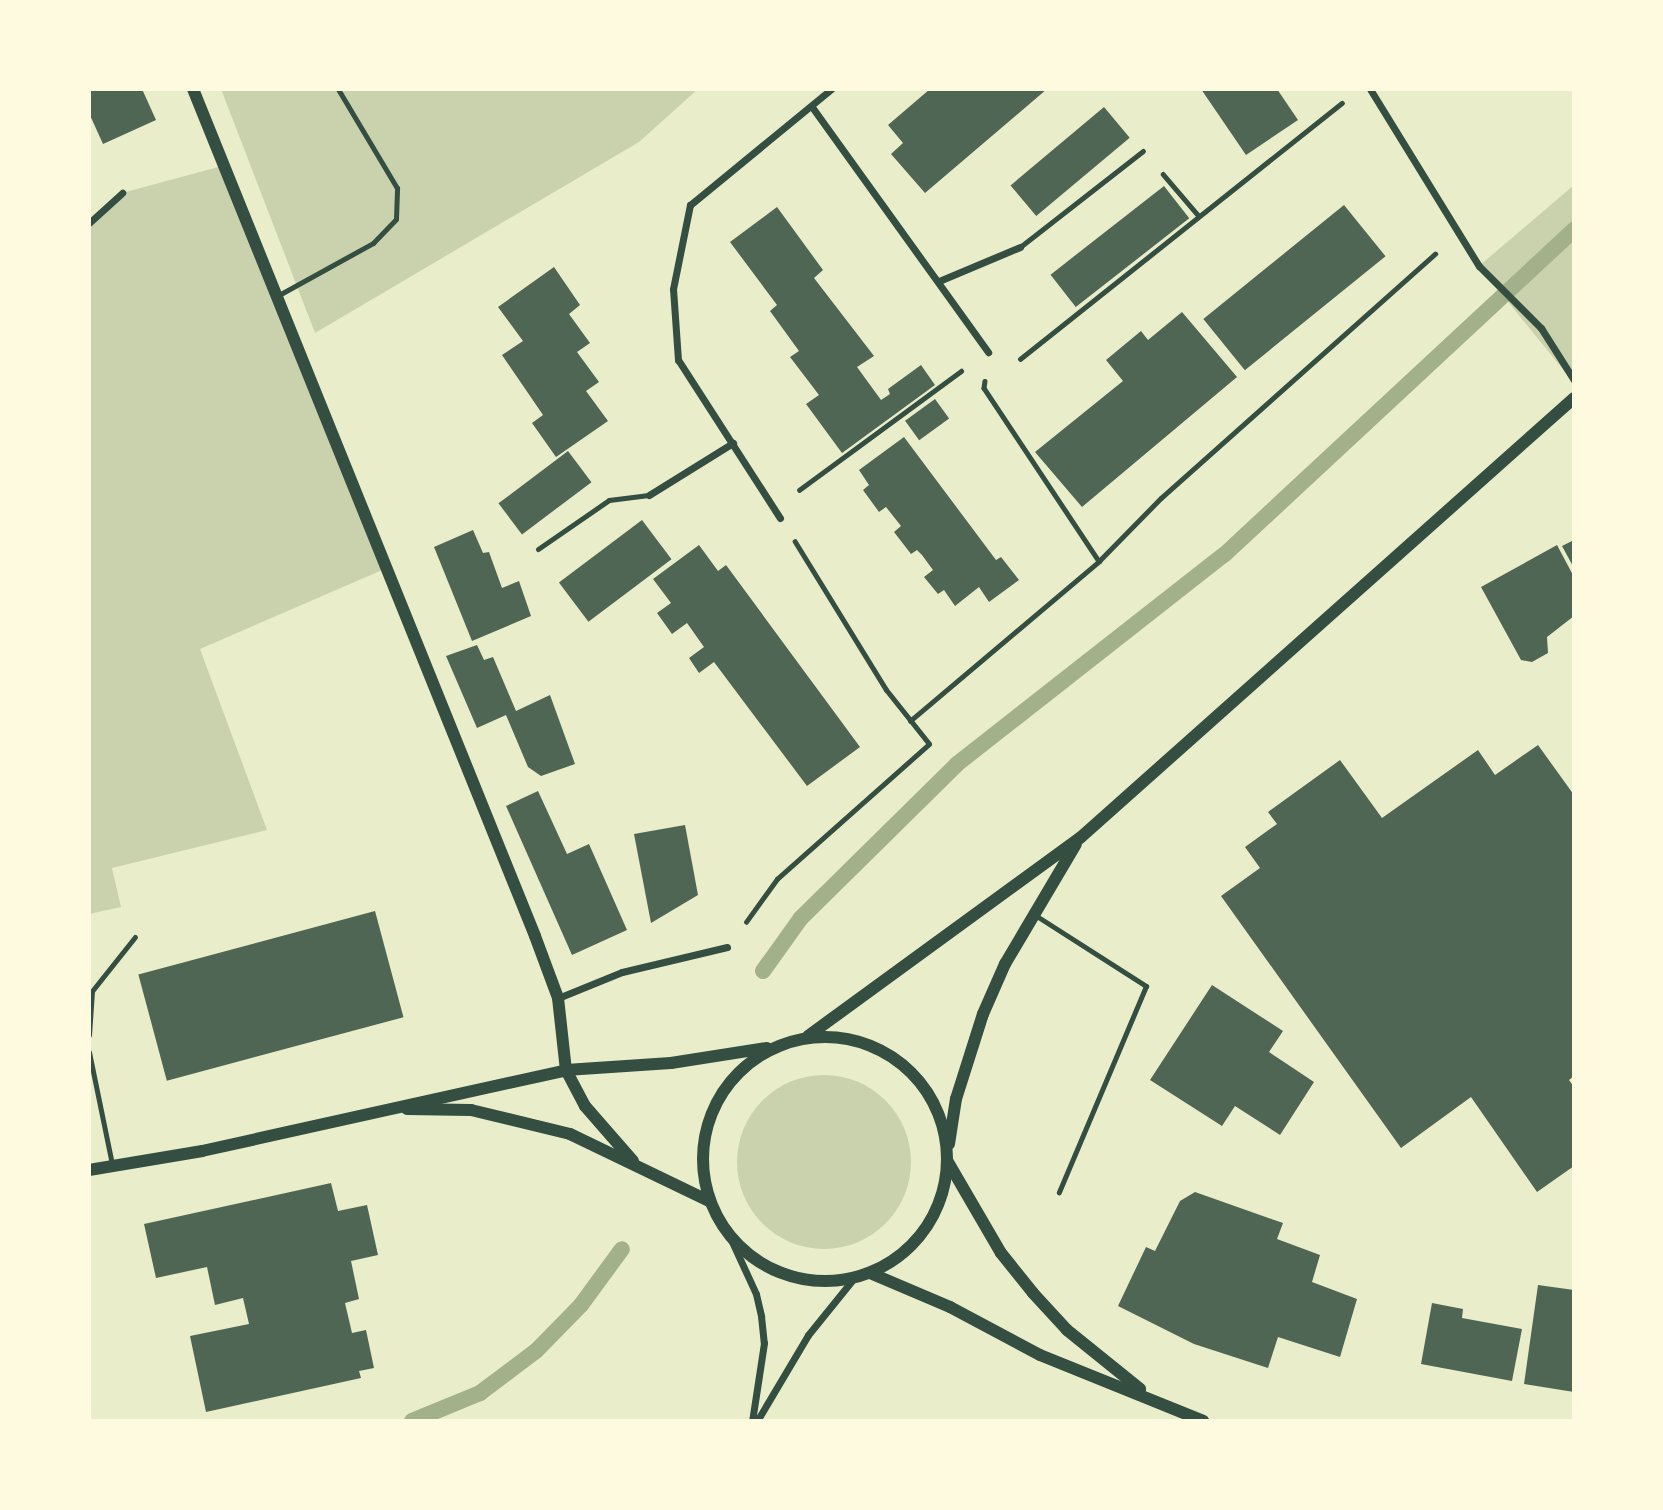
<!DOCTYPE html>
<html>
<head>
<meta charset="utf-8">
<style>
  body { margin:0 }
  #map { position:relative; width:1663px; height:1510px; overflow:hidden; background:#e9edc9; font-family:Rubik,sans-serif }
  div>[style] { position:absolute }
  .green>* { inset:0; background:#cad2ad }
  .round { border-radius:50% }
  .stream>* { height:16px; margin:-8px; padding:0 8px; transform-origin:8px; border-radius:8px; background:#a3b18a }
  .building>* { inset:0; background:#4f6655; transform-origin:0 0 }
  .path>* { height:4.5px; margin:-2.25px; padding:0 2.25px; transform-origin:2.25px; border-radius:2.25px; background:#344e41 }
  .service>* { height:5px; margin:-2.5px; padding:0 2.5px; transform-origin:2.5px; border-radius:2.5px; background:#344e41 }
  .minor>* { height:7px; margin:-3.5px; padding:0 3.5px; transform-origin:3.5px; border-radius:3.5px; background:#344e41 }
  .tertiary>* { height:12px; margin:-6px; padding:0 6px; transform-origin:6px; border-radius:6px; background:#344e41 }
  .tertiary>.ring { margin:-6px; padding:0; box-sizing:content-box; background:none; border:12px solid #344e41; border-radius:50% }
  span { translate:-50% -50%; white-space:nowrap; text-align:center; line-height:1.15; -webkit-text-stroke:7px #fefae0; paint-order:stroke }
  .frame { position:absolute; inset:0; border:91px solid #fefae0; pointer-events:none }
</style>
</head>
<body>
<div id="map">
  <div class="green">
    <div style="clip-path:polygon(221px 89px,698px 89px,639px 142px,315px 333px)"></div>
    <div style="clip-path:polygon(222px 166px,387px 568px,200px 649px,267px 830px,112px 868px,121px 907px,89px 914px,89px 222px,122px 193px)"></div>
    <div style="clip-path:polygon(1574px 185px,1574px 383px,1479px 266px)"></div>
    <div class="round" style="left:737px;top:1075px;width:174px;height:174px"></div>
  </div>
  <div class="stream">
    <div style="left:763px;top:971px;width:65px;rotate:-54.4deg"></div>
    <div style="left:801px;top:918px;width:219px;rotate:-44.6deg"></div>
    <div style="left:957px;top:764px;width:339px;rotate:-38.1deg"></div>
    <div style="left:1224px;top:555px;width:478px;rotate:-42.9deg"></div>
    <div style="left:412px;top:1421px;width:74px;rotate:-22.4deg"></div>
    <div style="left:480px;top:1393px;width:70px;rotate:-36.9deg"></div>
    <div style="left:536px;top:1351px;width:64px;rotate:-45.6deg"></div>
    <div style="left:581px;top:1305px;width:69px;rotate:-53.8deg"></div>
  </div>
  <div class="building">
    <div style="clip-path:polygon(89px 89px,142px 89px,156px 120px,103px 144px,89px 113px)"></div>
    <div style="clip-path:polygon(930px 89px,1047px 89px,925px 193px,891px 154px,903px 143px,888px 125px)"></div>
    <div style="clip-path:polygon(1201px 89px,1277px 89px,1298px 120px,1246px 155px)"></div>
    <div style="left:1104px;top:107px;width:40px;height:122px;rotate:50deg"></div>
    <div style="left:1164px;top:186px;width:41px;height:144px;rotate:52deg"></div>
    <div style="left:1344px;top:205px;width:66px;height:181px;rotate:51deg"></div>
    <div style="clip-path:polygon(777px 207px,823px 270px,814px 278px,874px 356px,857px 367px,881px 400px,890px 394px,888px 389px,921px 365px,935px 385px,842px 453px,806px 404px,819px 395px,790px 357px,799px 351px,770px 311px,777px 305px,730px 242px)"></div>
    <div style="clip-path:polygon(554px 267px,580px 305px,569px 314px,590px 343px,577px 352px,599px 382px,586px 391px,608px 421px,556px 457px,532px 423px,543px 415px,502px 355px,523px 341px,498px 307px)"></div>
    <div style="clip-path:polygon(1182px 312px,1237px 377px,1082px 507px,1035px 452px,1123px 381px,1106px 360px,1141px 331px,1148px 340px)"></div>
    <div style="left:935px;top:399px;width:24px;height:37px;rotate:54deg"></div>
    <div style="clip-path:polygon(904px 437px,996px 560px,1001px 557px,1019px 580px,989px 602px,979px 587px,955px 606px,944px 590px,938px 594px,924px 577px,933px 570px,922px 555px,917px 550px,911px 554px,894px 532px,901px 526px,886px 507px,879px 512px,863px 490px,869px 485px,859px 470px)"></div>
    <div style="left:568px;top:451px;width:39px;height:87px;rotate:53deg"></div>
    <div style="left:642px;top:520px;width:49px;height:104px;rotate:53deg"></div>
    <div style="clip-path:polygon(473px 530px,483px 553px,489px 552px,502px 588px,519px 581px,531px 616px,472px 641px,434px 547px)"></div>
    <div style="clip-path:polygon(1574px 540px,1574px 568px,1562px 546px)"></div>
    <div style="clip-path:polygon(699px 545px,718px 571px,726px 565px,860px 747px,807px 786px,714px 662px,699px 673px,689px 658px,704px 647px,687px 623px,672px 634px,657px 613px,671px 603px,653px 579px)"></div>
    <div style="clip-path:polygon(1557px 545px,1574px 577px,1574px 616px,1547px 637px,1548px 653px,1532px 662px,1521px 660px,1481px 587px)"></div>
    <div style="clip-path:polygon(477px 645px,484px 660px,493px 657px,516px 711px,550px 695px,575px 764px,541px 776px,528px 767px,506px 715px,477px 728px,446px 656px)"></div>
    <div style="clip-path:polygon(1538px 745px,1574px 795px,1574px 1076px,1569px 1080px,1574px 1087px,1574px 1166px,1537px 1192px,1471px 1097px,1401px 1148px,1221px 896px,1260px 868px,1245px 847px,1277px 824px,1268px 812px,1340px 760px,1382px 818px,1478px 750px,1495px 775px)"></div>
    <div style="clip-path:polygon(538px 791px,567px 854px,589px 844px,627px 930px,572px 955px,506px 806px)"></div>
    <div style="clip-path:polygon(685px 825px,698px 895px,651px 923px,634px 834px)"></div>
    <div style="left:375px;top:911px;width:110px;height:245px;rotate:75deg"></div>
    <div style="clip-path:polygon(1212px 985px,1283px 1031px,1269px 1052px,1314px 1082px,1280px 1135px,1235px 1106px,1222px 1126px,1150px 1080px)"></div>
    <div style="clip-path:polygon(331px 1183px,338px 1211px,367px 1205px,378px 1255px,351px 1261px,359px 1299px,345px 1303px,352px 1333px,366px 1330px,374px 1368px,359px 1371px,361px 1378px,206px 1412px,190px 1336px,249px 1324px,243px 1298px,215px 1305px,207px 1267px,156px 1278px,144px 1224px)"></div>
    <div style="clip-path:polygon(1195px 1192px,1283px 1223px,1277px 1239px,1320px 1255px,1312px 1282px,1357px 1299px,1340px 1357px,1278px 1337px,1268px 1368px,1194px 1344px,1118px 1306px,1146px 1247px,1155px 1251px,1180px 1201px)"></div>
    <div style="clip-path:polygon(1538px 1285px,1574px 1290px,1574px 1392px,1524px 1384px)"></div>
    <div style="clip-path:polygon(1432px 1303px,1463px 1309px,1462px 1318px,1522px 1329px,1512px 1381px,1421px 1364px)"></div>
  </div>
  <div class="path">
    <div style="left:1163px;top:174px;width:55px;rotate:49.4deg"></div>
    <div style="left:1020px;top:359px;width:411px;rotate:-38.5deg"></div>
    <div style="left:985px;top:381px;width:7px;rotate:98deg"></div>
    <div style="left:984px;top:388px;width:208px;rotate:56.4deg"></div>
    <div style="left:799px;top:490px;width:201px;rotate:-36.3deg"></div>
    <div style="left:910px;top:721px;width:248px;rotate:-40.2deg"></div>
    <div style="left:1099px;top:561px;width:88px;rotate:-45.5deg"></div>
    <div style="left:1161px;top:498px;width:367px;rotate:-41.7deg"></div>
    <div style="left:746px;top:922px;width:53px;rotate:-54.2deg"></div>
    <div style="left:777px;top:879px;width:203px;rotate:-41.6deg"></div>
    <div style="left:929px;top:744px;width:69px;rotate:-128.5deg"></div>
    <div style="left:886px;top:690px;width:174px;rotate:-121.6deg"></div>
  </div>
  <div class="service">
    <div style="left:1020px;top:247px;width:156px;rotate:-38deg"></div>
    <div style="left:277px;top:296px;width:110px;rotate:-28.9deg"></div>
    <div style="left:373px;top:243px;width:33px;rotate:-46deg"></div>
    <div style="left:396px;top:219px;width:31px;rotate:-88deg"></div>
    <div style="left:397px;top:188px;width:115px;rotate:-120.8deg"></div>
    <div style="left:538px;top:549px;width:86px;rotate:-34.6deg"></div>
    <div style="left:609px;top:500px;width:40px;rotate:-7.1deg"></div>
    <div style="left:1035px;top:915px;width:132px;rotate:32.6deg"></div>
    <div style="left:1146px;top:986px;width:224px;rotate:112.9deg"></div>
    <div style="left:89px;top:1035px;width:44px;rotate:-86.1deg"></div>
    <div style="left:92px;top:991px;width:69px;rotate:-51.5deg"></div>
    <div style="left:89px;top:1052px;width:114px;rotate:78.4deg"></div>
  </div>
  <div class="minor">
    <div style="left:1370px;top:89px;width:208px;rotate:58.4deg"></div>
    <div style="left:1479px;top:266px;width:88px;rotate:45deg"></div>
    <div style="left:1541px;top:328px;width:62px;rotate:57.6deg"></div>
    <div style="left:812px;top:107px;width:302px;rotate:54.3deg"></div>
    <div style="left:89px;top:223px;width:45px;rotate:-42.3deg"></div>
    <div style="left:939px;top:281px;width:88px;rotate:-22.8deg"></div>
    <div style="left:649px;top:495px;width:99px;rotate:-31.8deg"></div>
    <div style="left:780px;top:518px;width:188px;rotate:-122.8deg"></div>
    <div style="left:678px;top:360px;width:71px;rotate:-94deg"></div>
    <div style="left:673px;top:289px;width:86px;rotate:-78.6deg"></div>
    <div style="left:690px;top:205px;width:183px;rotate:-39.4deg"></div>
    <div style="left:558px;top:998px;width:69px;rotate:-22.1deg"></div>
    <div style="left:622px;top:972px;width:108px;rotate:-13.4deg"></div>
    <div style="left:728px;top:1233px;width:67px;rotate:65.3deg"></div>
    <div style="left:756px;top:1294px;width:23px;rotate:77deg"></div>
    <div style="left:761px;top:1316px;width:27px;rotate:84deg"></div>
    <div style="left:764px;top:1343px;width:79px;rotate:98.7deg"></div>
    <div style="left:757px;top:1421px;width:100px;rotate:-59.3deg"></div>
    <div style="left:808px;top:1335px;width:73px;rotate:-51.1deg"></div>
  </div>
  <div class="tertiary">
    <div style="left:193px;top:89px;width:913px;rotate:68.01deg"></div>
    <div style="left:535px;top:936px;width:66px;rotate:69.6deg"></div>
    <div style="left:558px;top:998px;width:72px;rotate:83.7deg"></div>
    <div style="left:566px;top:1070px;width:41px;rotate:62.2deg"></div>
    <div style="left:585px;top:1106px;width:73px;rotate:48.9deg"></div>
    <div style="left:808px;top:1036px;width:336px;rotate:-36.1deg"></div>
    <div style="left:1080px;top:838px;width:662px;rotate:-41.69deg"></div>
    <div class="ring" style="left:703px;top:1037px;width:232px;height:232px"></div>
    <div style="left:407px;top:1109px;width:64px;rotate:0.9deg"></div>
    <div style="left:471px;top:1110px;width:102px;rotate:13.6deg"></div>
    <div style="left:570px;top:1134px;width:154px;rotate:25.7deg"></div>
    <div style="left:949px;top:1144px;width:46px;rotate:-81.2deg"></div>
    <div style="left:956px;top:1099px;width:89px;rotate:-72.4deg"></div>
    <div style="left:983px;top:1014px;width:55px;rotate:-66.3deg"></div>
    <div style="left:1005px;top:964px;width:139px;rotate:-59.4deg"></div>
    <div style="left:948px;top:1162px;width:105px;rotate:59.8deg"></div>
    <div style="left:1001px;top:1253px;width:51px;rotate:51.3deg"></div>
    <div style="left:1033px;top:1293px;width:50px;rotate:47.4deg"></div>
    <div style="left:1067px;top:1330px;width:94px;rotate:38.9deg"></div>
    <div style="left:89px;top:1170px;width:115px;rotate:-9.5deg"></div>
    <div style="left:202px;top:1151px;width:373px;rotate:-12.5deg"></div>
    <div style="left:566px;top:1070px;width:105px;rotate:-3.8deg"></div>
    <div style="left:671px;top:1063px;width:97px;rotate:-8.9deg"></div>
    <div style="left:870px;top:1273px;width:87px;rotate:23deg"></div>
    <div style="left:950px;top:1307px;width:102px;rotate:28.1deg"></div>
    <div style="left:1040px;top:1355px;width:176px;rotate:22deg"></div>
  </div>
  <div class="frame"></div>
</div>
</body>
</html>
